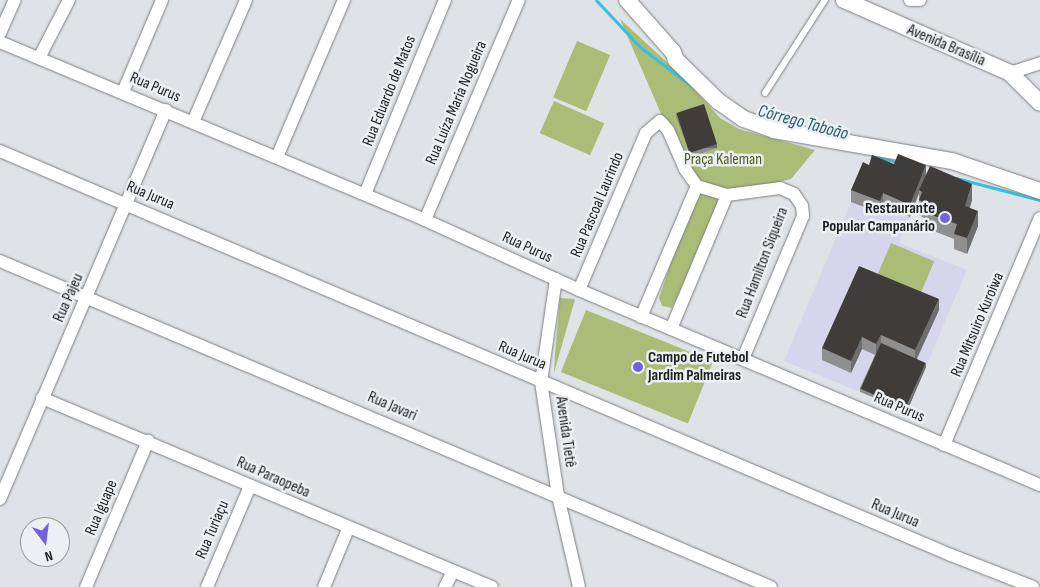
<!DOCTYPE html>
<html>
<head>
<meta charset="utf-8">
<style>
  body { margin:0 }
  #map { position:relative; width:1040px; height:587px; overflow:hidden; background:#dfe2e6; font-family:"Sofia Sans Condensed",sans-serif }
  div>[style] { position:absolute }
  .education>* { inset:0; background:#d7d5eb }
  .green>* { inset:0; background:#abbc77; transform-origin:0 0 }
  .stream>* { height:3px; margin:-1.5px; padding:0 1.5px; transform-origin:1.5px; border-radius:1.5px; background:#36c0df }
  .roads { filter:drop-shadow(0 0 1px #7c7e82) drop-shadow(0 0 1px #7c7e82) }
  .service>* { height:6px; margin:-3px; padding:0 3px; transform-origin:3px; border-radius:3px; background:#fff }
  .minor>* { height:12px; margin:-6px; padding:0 6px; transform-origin:6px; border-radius:6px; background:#fff }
  .tertiary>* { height:16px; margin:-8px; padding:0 8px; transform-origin:8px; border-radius:8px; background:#fff }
  .wall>* { inset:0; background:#8f8f90 }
  .shaded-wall>* { inset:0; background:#6f6e6e; transform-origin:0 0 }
  .building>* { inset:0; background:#3f3c3a; transform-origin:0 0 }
  .dots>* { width:14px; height:14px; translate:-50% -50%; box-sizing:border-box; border:2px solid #eceff3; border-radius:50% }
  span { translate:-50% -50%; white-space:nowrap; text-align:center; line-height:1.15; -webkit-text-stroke:5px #eceff3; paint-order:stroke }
  .street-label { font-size:16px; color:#1d1e1f }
  .park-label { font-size:16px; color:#4f5c1a }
  .poi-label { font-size:16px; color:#1d1e1f; font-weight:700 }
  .right { translate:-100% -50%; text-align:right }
  .left { translate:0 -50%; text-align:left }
  .water-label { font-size:18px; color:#295f6d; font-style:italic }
  .north { position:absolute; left:20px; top:517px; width:50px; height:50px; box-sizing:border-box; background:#eceff3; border:1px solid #999b9e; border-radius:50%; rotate:165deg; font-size:14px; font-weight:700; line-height:20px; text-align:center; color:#1d1e1f }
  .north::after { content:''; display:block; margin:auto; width:18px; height:22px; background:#7362dd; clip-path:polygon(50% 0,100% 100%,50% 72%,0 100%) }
</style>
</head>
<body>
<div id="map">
  <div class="education">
    <div style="clip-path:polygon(863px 174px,926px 177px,899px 243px,967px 270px,907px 411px,784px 361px)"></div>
  </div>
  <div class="green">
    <div style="clip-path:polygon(620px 19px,685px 79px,720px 118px,739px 129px,815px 150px,791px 179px,727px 195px,672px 308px,662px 306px,659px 298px,697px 186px,681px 160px)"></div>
    <div style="left:577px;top:41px;width:36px;height:61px;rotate:23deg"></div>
    <div style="left:554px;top:101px;width:55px;height:35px;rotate:24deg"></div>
    <div style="left:891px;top:243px;width:47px;height:34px;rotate:23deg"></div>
    <div style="clip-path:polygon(560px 298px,575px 299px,554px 373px,555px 355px)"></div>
    <div style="left:586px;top:310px;width:137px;height:67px;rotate:22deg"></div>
  </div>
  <div class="stream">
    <div style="left:596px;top:0;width:64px;rotate:46.9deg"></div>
    <div style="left:640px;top:47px;width:66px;rotate:37deg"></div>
    <div style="left:872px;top:155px;width:26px;rotate:16deg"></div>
    <div style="left:956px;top:178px;width:87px;rotate:14.7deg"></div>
  </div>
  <div class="roads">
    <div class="service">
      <div style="left:765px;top:93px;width:111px;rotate:-57.2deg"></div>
    </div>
    <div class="minor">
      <div style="left:910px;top:0;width:10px"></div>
      <div style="left:0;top:33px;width:36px;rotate:-66deg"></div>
      <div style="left:0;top:42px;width:461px;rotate:22.7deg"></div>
      <div style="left:425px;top:220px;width:169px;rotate:24.4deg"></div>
      <div style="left:579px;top:290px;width:501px;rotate:22.93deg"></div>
      <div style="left:40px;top:56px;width:63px;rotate:-62.6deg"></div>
      <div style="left:1010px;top:73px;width:32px;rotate:-18deg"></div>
      <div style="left:123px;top:92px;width:100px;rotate:-67deg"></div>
      <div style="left:193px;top:122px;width:133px;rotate:-66.5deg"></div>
      <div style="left:0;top:151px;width:1033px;rotate:23.02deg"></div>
      <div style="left:951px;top:555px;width:88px;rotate:21.3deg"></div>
      <div style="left:277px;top:157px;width:171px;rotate:-66.9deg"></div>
      <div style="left:365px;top:194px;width:210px;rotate:-67.6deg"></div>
      <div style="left:425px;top:220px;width:239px;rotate:-66.9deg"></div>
      <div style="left:0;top:261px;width:837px;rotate:22.92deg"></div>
      <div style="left:556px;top:279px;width:104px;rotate:98.3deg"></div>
      <div style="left:541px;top:382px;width:115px;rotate:81.5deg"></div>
      <div style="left:558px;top:496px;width:93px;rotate:77deg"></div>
      <div style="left:579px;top:290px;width:171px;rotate:-66.9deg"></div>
      <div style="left:646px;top:133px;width:18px;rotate:-41deg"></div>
      <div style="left:660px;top:121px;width:12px;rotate:48deg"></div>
      <div style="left:668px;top:130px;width:43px;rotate:66.4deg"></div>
      <div style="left:685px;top:169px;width:21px;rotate:55deg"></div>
      <div style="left:697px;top:186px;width:31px;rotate:17deg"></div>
      <div style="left:727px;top:195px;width:53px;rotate:-7.5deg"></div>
      <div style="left:780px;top:188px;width:15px;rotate:23deg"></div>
      <div style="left:794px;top:194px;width:14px;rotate:56deg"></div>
      <div style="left:802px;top:206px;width:10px;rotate:84deg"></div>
      <div style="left:803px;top:216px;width:155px;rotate:112.8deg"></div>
      <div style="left:641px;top:317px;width:142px;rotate:-66.9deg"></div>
      <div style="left:671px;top:329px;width:145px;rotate:-67.3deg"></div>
      <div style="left:42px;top:398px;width:488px;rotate:22.8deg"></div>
      <div style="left:944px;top:445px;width:246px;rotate:-67.1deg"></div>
      <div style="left:0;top:499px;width:423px;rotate:-66.9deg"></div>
      <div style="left:86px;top:587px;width:159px;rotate:-67deg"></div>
      <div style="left:207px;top:587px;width:110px;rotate:-66.9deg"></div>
      <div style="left:324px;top:587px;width:63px;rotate:-67.5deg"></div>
      <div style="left:445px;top:587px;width:18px;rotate:-63deg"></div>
    </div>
    <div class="tertiary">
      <div style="left:627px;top:0;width:69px;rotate:48.5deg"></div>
      <div style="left:673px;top:52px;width:9px;rotate:69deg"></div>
      <div style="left:676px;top:60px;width:59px;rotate:44.3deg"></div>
      <div style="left:718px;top:101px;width:32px;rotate:35deg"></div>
      <div style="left:744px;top:119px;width:32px;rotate:20deg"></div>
      <div style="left:774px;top:130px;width:181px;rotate:9.9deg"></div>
      <div style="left:952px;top:161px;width:93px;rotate:18.8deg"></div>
      <div style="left:844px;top:0;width:181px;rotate:23.7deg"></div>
      <div style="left:1010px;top:73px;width:42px;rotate:45deg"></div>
    </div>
  </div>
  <div class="wall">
    <div style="clip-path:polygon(676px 113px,717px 148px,691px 157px,676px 117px)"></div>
    <div style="clip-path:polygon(894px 164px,926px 176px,972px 200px,970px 208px,978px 226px,967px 254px,954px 249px,954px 239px,926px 228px,926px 219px,919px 215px,919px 193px,910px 217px,883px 205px,880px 213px,851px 202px,851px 190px,869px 165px)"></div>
    <div style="clip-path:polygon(939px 310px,917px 359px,926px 367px,907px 411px,860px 392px,860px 388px,875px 355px,862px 349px,851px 373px,822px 360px,822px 348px)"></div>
  </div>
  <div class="shaded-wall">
    <div style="left:717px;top:144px;width:4px;height:28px;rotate:90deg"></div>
    <div style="clip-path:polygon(926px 165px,926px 177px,919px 190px,919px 193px,910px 217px,910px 205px)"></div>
    <div style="clip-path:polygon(972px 184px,972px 200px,965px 221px,965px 206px)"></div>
    <div style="clip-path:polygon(883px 193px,883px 205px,880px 213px,880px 201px)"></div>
    <div style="clip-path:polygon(978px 211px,978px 226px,967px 254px,967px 238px)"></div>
    <div style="clip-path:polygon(939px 299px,939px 310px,915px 362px,915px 350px)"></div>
    <div style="clip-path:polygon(881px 335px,881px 347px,876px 356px,876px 344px)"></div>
    <div style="clip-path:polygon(862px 337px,862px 349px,851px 373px,851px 361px)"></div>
    <div style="clip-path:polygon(926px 363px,926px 367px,907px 411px,907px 407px)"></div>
  </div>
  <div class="building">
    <div style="left:704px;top:104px;width:42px;height:29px;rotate:72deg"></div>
    <div style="clip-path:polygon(898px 154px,926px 165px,910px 205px,883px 193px,880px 201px,851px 190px,863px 162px,869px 165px,872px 155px,894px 164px)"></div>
    <div style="clip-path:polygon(930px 166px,972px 184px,965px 206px,978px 211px,967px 238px,954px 234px,957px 224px,926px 213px,929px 205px,919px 200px,922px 192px,919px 190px)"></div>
    <div style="clip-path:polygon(859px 266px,939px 299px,915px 350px,881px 335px,876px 344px,862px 337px,851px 361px,822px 348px)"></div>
    <div style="left:881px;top:343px;width:49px;height:50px;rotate:24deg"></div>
  </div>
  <div class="dots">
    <div style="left:945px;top:218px;background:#7362dd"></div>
    <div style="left:638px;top:367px;background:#7362dd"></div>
  </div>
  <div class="street-label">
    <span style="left:946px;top:46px;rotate:23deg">Avenida Brasília</span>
    <span style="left:155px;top:88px;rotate:23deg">Rua Purus</span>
    <span style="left:390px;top:91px;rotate:-68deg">Rua Eduardo de Matos</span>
    <span style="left:457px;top:103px;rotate:-67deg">Rua Luíza Maria Nogueira</span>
    <span style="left:150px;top:196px;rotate:23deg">Rua Jurua</span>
    <span style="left:598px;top:205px;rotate:-67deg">Rua Pascoal Laurindo</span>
    <span style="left:527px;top:248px;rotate:25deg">Rua Purus</span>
    <span style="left:763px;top:263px;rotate:-69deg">Rua Hamilton Siqueira</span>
    <span style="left:69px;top:298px;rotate:-66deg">Rua Pajeu</span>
    <span style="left:978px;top:325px;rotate:-67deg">Rua Mitsuiro Kuroiwa</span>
    <span style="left:522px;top:356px;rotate:23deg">Rua Jurua</span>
    <span style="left:392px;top:407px;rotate:23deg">Rua Javari</span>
    <span style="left:899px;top:408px;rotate:23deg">Rua Purus</span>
    <span style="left:565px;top:432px;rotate:82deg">Avenida Tietê</span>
    <span style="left:273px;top:478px;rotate:24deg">Rua Paraopeba</span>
    <span style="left:102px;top:508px;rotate:-67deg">Rua Iguape</span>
    <span style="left:895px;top:514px;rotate:23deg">Rua Jurua</span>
    <span style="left:213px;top:530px;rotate:-67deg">Rua Turiaçu</span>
  </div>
  <div class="park-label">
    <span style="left:723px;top:160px">Praça Kaleman</span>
  </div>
  <div class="poi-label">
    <span class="right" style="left:935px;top:218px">Restaurante<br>Popular Campanário</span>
    <span class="left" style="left:648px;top:367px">Campo de Futebol<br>Jardim Palmeiras</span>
  </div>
  <div class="water-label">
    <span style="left:803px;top:123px;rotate:15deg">Córrego Taboão</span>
  </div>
  <div class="north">N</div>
</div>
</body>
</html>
